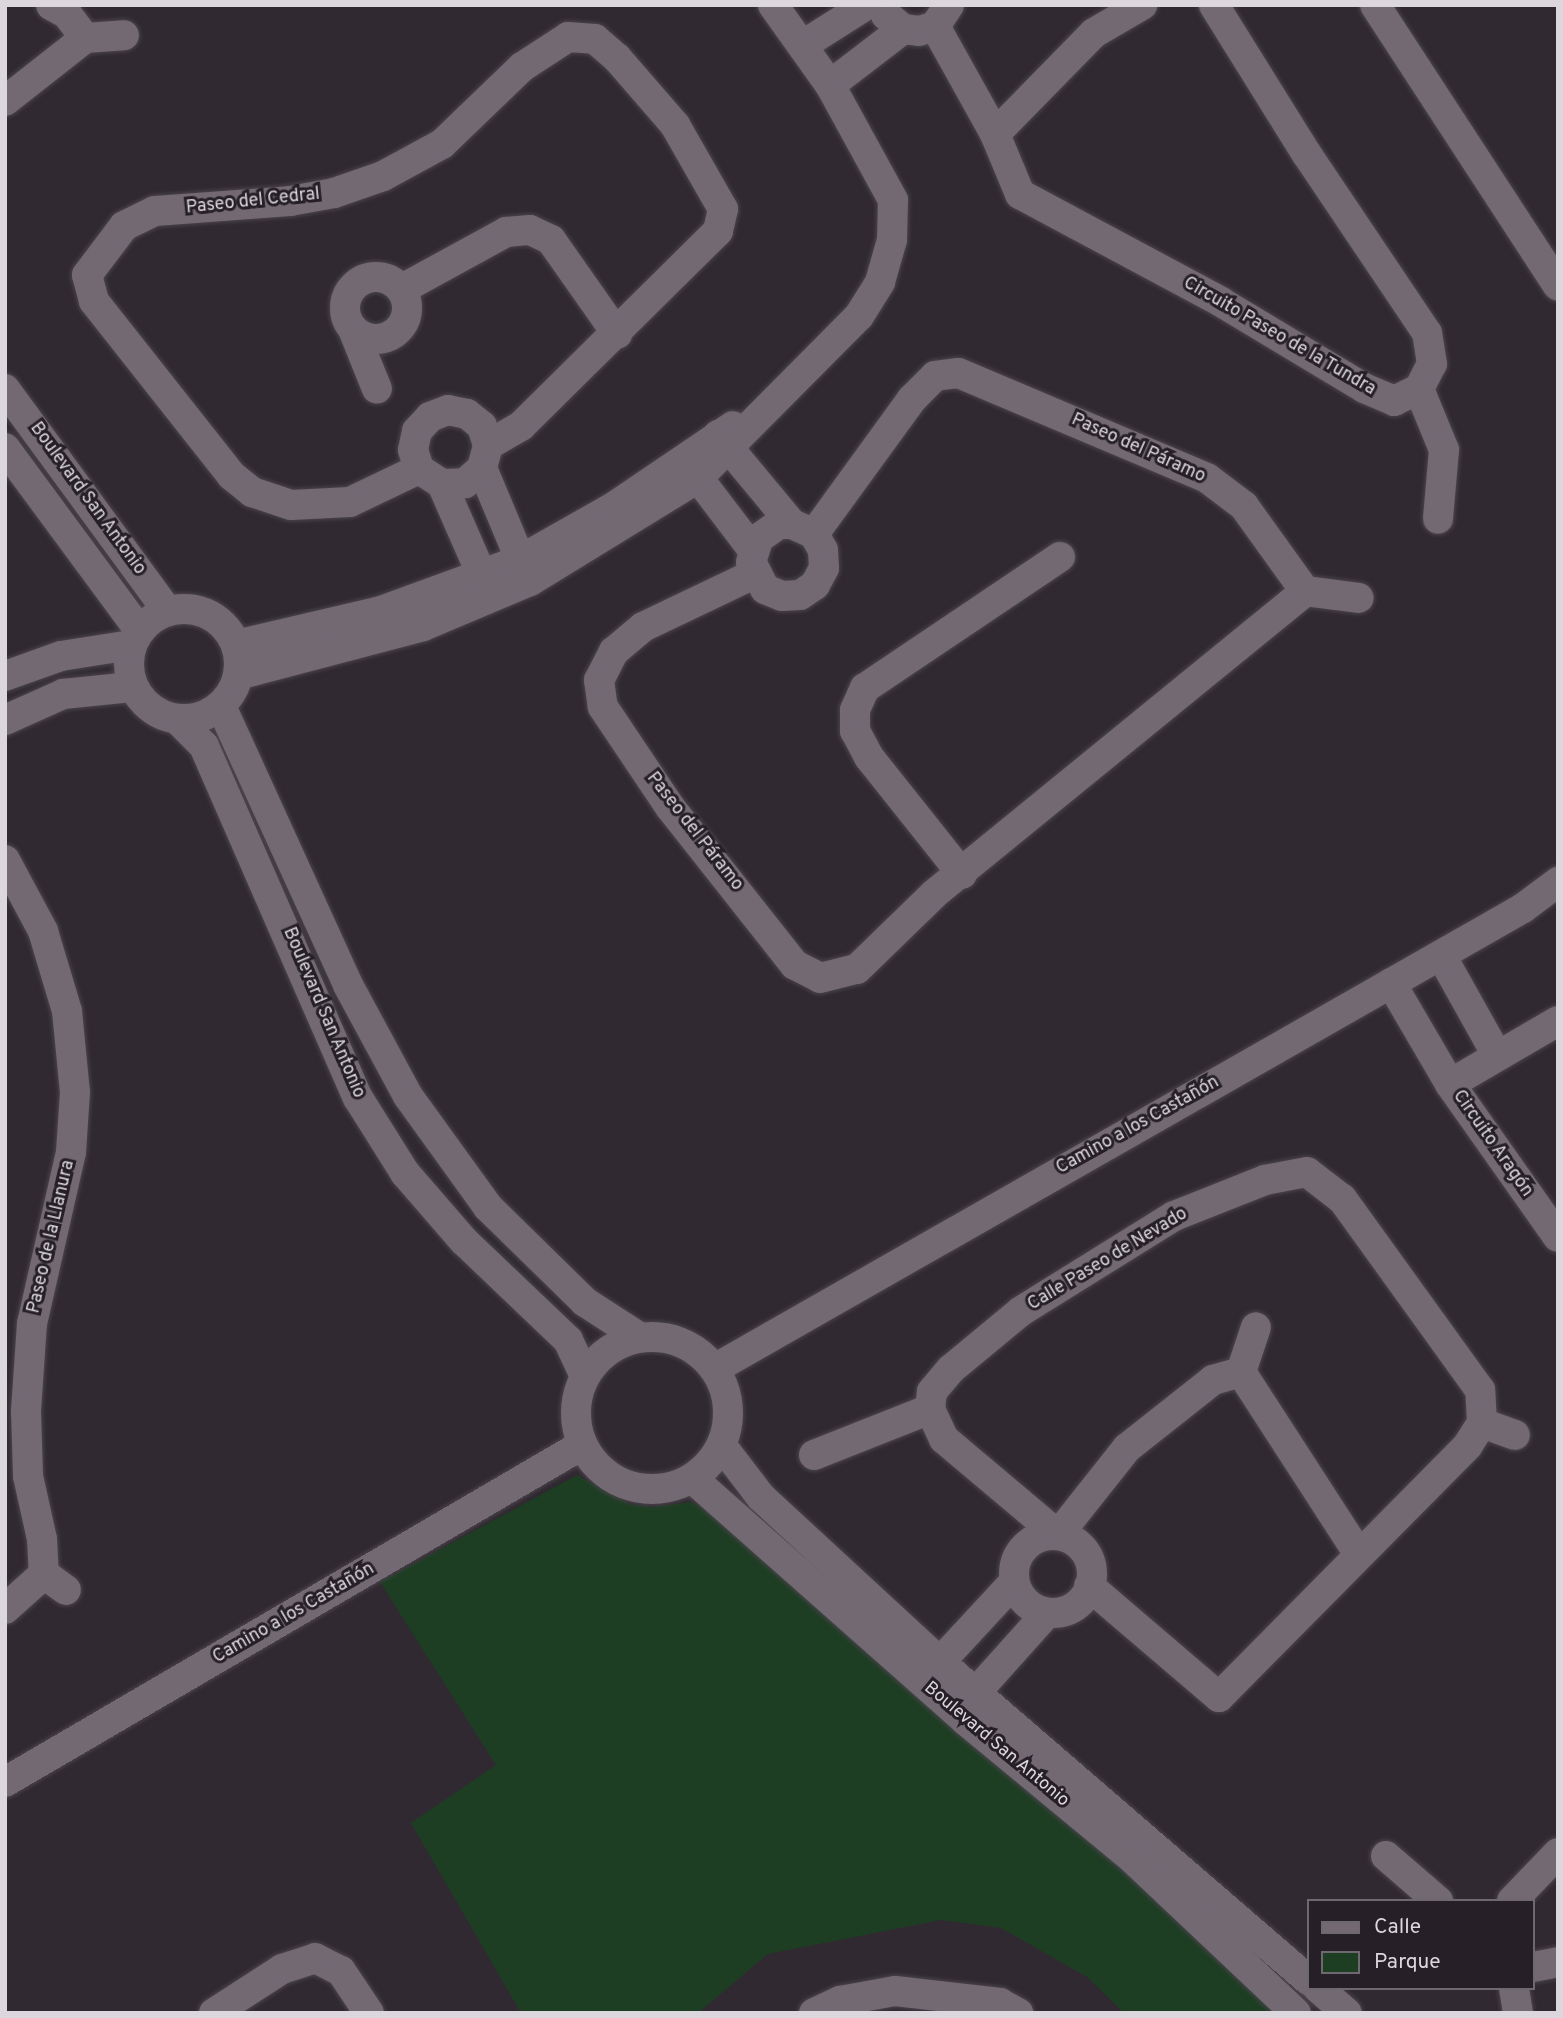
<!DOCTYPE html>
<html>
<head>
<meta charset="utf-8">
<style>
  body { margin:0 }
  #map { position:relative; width:1563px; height:2018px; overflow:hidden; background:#302931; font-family:Overpass,sans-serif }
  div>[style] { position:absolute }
  .green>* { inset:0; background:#1e3e24 }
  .roads { filter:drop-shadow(0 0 2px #4b444c) drop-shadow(0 0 2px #4b444c) }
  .minor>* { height:30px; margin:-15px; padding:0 15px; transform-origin:15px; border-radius:15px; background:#726973 }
  .minor>.ring { margin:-15px; padding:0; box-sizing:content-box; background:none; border:30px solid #726973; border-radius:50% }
  span { translate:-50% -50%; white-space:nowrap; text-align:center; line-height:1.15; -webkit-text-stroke:6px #261f27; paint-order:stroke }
  .street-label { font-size:18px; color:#dbd7dc }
  .frame { position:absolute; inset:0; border:7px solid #dbd7dc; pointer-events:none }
  .legend { position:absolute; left:1307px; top:1899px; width:228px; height:91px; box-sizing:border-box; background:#261f27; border:2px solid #6e696f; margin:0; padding:9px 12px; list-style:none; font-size:21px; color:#dbd7dc }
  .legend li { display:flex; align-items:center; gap:14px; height:35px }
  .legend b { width:35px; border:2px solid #6e696f }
</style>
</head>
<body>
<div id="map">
  <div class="green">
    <div style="clip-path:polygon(577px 1475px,630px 1504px,652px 1507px,691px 1502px,711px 1511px,1130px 1872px,1284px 2013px,1124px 2013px,1087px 1977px,1001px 1928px,941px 1920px,768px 1954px,698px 2013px,521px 2013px,411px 1823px,496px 1765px,380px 1582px)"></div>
  </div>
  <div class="roads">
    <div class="minor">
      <div style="left:884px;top:5px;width:10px;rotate:79deg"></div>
      <div style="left:886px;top:15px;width:22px;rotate:39deg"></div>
      <div style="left:903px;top:29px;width:16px;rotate:7deg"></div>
      <div style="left:919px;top:31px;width:17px;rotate:-17deg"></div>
      <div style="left:935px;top:26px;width:25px;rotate:-56deg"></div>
      <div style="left:1375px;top:5px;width:335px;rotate:56.9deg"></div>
      <div style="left:935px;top:26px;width:124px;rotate:60.9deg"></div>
      <div style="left:995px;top:134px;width:65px;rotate:67.4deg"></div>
      <div style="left:1020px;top:194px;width:228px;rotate:28.2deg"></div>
      <div style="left:1221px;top:302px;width:167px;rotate:31deg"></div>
      <div style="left:1364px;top:388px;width:33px;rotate:23deg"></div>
      <div style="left:1394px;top:401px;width:28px;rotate:-26deg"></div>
      <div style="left:1419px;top:389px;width:28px;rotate:-63deg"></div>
      <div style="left:1432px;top:364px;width:31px;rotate:-99deg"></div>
      <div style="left:1427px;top:333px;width:217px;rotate:-123.9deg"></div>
      <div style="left:1306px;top:153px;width:174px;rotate:-121.9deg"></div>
      <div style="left:85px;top:38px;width:39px;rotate:-4deg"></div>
      <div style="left:803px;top:45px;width:75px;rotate:-32.4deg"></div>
      <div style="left:830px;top:85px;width:92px;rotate:-37.5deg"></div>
      <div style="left:5px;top:101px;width:102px;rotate:-38.2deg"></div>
      <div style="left:85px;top:38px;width:30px;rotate:-127deg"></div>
      <div style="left:67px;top:14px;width:18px;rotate:-151deg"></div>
      <div style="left:995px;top:134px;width:141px;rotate:-45.6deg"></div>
      <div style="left:1094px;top:33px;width:56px;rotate:-30.3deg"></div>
      <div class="ring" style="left:345px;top:277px;width:32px;height:32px"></div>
      <div style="left:402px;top:289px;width:119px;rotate:-28.7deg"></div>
      <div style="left:506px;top:232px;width:24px;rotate:-5deg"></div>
      <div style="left:530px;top:230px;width:23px;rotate:25deg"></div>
      <div style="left:551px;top:240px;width:115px;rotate:54.9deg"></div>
      <div style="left:354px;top:332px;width:61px;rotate:68deg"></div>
      <div style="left:5px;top:389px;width:274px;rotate:53.8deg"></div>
      <div style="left:1419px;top:389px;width:66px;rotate:67.7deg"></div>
      <div style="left:1444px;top:450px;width:69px;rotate:95deg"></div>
      <div style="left:718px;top:435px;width:116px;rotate:50.3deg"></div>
      <div style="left:792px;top:524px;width:24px;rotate:24deg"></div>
      <div style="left:814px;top:534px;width:18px;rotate:61deg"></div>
      <div style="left:823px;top:550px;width:18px;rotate:87deg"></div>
      <div style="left:824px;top:568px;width:19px;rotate:118deg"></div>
      <div style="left:815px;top:585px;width:18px;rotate:146deg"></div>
      <div style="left:800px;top:595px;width:18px;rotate:177deg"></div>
      <div style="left:782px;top:596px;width:18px;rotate:-158deg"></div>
      <div style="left:765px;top:589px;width:30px;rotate:-117deg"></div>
      <div style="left:751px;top:562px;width:25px;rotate:-72deg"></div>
      <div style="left:759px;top:538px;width:24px;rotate:-35deg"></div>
      <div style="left:779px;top:524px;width:13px"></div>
      <div style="left:5px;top:448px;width:226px;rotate:53.6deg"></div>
      <div style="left:686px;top:462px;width:111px;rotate:52.7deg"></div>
      <div style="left:482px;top:468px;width:119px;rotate:67.3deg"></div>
      <div style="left:419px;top:469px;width:76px;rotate:154.4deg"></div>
      <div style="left:350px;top:502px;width:59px;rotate:177.1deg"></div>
      <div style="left:291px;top:505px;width:41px;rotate:-161.6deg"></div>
      <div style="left:252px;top:492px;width:26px;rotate:-141deg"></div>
      <div style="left:232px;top:476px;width:223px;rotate:-128.3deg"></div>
      <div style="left:94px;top:301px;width:27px;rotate:-105deg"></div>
      <div style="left:87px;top:275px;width:61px;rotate:-52.9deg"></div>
      <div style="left:124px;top:226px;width:34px;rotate:-26deg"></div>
      <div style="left:155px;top:211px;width:135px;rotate:-4.2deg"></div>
      <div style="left:290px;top:201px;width:45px;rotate:-10.3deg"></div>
      <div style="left:334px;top:193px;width:52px;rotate:-19.1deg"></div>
      <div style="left:383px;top:176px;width:67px;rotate:-28.5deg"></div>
      <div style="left:442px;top:144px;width:111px;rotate:-43.9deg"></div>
      <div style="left:522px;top:67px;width:55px;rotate:-33.1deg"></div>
      <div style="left:568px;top:37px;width:27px;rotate:4deg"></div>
      <div style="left:595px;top:39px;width:29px;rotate:41deg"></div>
      <div style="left:617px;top:58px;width:89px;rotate:49.1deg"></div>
      <div style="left:675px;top:125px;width:97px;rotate:60.3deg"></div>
      <div style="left:723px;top:209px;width:23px;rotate:103deg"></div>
      <div style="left:718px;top:231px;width:277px;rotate:135.3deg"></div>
      <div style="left:521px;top:426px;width:38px;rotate:150deg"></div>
      <div style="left:442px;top:484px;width:23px;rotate:-2deg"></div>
      <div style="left:465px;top:483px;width:23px;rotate:-41deg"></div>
      <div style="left:482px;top:468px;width:24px;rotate:-75deg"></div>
      <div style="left:488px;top:445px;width:20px;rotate:-108deg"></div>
      <div style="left:482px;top:426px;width:19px;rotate:-141deg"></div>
      <div style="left:467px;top:414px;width:19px;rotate:-168deg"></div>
      <div style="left:448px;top:410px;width:19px;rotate:159deg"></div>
      <div style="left:430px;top:417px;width:19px;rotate:133deg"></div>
      <div style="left:417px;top:431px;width:19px;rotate:102deg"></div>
      <div style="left:413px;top:450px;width:20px;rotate:72deg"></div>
      <div style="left:419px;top:469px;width:27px;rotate:33deg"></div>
      <div style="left:442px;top:484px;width:120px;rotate:66.4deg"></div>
      <div style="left:754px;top:574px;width:123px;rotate:154.5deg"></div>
      <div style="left:643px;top:627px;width:38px;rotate:140deg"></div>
      <div style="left:614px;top:651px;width:33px;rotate:117deg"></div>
      <div style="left:599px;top:680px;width:27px;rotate:82deg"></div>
      <div style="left:603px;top:707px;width:120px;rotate:56.2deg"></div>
      <div style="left:670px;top:807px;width:201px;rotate:51.7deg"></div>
      <div style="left:795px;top:965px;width:28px;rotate:27deg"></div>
      <div style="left:820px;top:978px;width:38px;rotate:-14deg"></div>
      <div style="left:857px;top:969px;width:107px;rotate:-44.2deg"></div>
      <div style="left:934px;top:894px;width:479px;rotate:-39.2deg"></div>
      <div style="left:1305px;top:591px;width:105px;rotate:-125.7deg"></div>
      <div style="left:1244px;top:506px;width:46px;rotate:-142.9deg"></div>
      <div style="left:1207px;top:478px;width:270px;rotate:-157.1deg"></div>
      <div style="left:958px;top:373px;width:23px;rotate:173deg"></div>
      <div style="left:935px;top:376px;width:33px;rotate:135deg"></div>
      <div style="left:912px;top:399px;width:167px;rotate:126deg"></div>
      <div style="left:1305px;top:591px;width:54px;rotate:7.4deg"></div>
      <div class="ring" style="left:129px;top:609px;width:80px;height:80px"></div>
      <div style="left:236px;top:645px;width:149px;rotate:-13.2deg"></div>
      <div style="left:381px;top:611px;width:148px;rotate:-20.1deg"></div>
      <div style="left:520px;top:560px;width:106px;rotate:-29.5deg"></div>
      <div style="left:612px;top:508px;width:146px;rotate:-34.1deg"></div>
      <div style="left:238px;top:675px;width:191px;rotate:-14.8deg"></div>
      <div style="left:423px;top:626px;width:116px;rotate:-22.8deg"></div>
      <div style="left:530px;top:581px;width:197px;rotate:-31.5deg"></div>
      <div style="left:698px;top:478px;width:228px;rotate:-45.2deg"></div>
      <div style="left:859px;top:316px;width:40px;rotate:-58deg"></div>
      <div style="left:880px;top:282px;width:44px;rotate:-74.1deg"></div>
      <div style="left:892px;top:240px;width:40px;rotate:-88.6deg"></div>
      <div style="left:893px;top:200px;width:131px;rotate:-118.7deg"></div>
      <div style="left:830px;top:85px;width:98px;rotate:-125.5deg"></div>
      <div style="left:5px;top:676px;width:59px;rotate:-19.7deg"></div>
      <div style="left:61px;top:656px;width:71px;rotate:-8.9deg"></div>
      <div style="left:221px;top:706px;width:307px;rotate:65.5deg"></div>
      <div style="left:348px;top:985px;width:126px;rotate:61.6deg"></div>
      <div style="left:408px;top:1096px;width:137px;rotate:54.2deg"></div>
      <div style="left:488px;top:1207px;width:136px;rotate:44.4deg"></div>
      <div style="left:585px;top:1302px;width:64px;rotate:32.9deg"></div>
      <div style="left:5px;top:720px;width:64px;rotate:-24.1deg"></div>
      <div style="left:63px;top:694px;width:69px;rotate:-5.8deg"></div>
      <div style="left:178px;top:720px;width:37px;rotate:45deg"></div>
      <div style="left:204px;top:746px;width:384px;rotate:66.4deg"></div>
      <div style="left:358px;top:1098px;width:89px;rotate:57.9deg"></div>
      <div style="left:405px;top:1173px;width:90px;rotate:49.1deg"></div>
      <div style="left:464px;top:1241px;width:144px;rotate:43.6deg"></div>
      <div style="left:568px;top:1340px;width:40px;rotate:65deg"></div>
      <div style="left:5px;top:860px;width:81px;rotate:61.8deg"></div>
      <div style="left:43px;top:931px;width:84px;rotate:73.3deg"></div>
      <div style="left:67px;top:1011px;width:81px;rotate:84.4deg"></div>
      <div style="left:75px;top:1092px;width:60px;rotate:93.8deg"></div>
      <div style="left:71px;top:1152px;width:175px;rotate:102.8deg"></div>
      <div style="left:32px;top:1323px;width:88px;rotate:93.9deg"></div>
      <div style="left:26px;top:1411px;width:65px;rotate:88.2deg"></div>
      <div style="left:28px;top:1476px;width:65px;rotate:77.5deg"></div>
      <div style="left:42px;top:1539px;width:35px;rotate:87deg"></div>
      <div style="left:44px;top:1574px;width:52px;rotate:138.1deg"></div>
      <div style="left:962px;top:874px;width:149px;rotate:-128.5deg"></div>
      <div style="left:869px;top:757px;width:30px;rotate:-118deg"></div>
      <div style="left:855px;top:731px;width:21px;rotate:-90deg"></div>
      <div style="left:855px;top:710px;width:24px;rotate:-66deg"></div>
      <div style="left:865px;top:688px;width:235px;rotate:-33.9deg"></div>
      <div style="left:1441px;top:955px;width:115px;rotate:60.8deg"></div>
      <div style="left:1391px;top:983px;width:117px;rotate:59.7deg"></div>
      <div style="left:1450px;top:1084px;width:187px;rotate:54.8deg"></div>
      <div style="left:1450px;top:1084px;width:125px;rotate:-30.3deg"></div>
      <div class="ring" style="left:576px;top:1337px;width:122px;height:122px"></div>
      <div style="left:716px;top:1368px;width:929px;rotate:-29.68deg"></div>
      <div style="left:1523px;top:908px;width:44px;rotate:-36.6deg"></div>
      <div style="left:1241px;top:1372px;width:47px;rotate:-71.6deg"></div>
      <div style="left:1482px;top:1423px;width:35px;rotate:20deg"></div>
      <div style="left:722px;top:1446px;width:64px;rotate:52.6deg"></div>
      <div style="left:761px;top:1497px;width:243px;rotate:42.7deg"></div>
      <div style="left:940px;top:1662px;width:488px;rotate:40.8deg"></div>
      <div style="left:814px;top:1455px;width:125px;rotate:-21.6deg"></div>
      <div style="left:693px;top:1479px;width:363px;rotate:41.5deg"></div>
      <div style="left:965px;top:1720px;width:218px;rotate:39.6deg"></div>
      <div style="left:1133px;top:1859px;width:224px;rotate:43.4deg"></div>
      <div class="ring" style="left:1014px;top:1535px;width:48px;height:48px"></div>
      <div style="left:44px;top:1574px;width:27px;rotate:36deg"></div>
      <div style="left:1089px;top:1586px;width:171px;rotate:40.5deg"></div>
      <div style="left:1219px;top:1697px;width:354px;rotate:-45.3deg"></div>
      <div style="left:1468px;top:1445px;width:26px;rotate:-58deg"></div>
      <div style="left:1482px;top:1423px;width:33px;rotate:-93deg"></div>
      <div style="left:1480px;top:1390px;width:236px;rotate:-125.8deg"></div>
      <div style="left:1342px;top:1199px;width:44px;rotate:-142.4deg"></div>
      <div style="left:1307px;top:1172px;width:43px;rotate:169.2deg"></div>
      <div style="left:1265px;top:1180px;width:98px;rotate:158.4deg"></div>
      <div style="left:1174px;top:1216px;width:181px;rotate:148.1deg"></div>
      <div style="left:1020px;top:1312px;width:89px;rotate:140.4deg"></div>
      <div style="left:951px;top:1369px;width:30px;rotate:130deg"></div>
      <div style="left:932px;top:1392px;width:17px;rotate:97deg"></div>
      <div style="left:930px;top:1409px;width:33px;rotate:65deg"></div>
      <div style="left:944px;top:1439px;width:149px;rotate:40.1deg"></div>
      <div style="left:1058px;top:1535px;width:111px;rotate:-51.6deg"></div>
      <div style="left:1127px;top:1448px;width:110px;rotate:-38.3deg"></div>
      <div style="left:1213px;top:1380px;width:29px;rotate:-16deg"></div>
      <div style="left:1241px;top:1372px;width:216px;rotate:57.1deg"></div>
      <div style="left:940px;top:1662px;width:109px;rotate:-47.2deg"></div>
      <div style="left:978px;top:1690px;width:103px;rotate:-48.1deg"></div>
      <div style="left:5px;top:1782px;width:668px;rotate:-30.29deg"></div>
      <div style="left:1386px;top:1856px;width:69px;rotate:40.9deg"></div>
      <div style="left:1512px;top:1901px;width:66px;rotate:-46.2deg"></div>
      <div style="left:1533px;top:1967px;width:25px;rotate:-11deg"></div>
      <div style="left:1318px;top:1988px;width:38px;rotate:41deg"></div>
      <div style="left:1514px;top:1988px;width:25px;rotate:81deg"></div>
      <div style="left:214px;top:2013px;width:81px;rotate:-32.9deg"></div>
      <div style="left:282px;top:1969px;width:35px;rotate:-18deg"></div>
      <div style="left:315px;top:1958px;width:29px;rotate:27deg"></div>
      <div style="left:341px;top:1971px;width:50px;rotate:56.3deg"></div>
      <div style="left:814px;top:2013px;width:29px;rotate:-25deg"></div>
      <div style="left:840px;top:2001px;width:56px;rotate:-10.3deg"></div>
      <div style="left:895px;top:1991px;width:106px;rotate:6.5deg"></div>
      <div style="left:1000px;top:2003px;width:21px;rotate:29deg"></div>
    </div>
  </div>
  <div class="street-label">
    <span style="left:253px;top:202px;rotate:-6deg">Paseo del Cedral</span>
    <span style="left:1279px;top:337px;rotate:30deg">Circuito Paseo de la Tundra</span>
    <span style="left:1138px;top:449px;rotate:24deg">Paseo del Páramo</span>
    <span style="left:87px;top:499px;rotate:54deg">Boulevard San Antonio</span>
    <span style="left:694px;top:832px;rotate:52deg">Paseo del Páramo</span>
    <span style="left:323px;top:1013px;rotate:67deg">Boulevard San Antonio</span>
    <span style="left:1138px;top:1126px;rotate:-29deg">Camino a los Castañón</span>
    <span style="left:1492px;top:1144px;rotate:55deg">Circuito Aragón</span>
    <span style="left:52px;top:1237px;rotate:-77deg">Paseo de la Llanura</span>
    <span style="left:1108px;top:1260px;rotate:-31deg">Calle Paseo de Nevado</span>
    <span style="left:294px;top:1614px;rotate:-30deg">Camino a los Castañón</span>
    <span style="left:996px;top:1745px;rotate:40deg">Boulevard San Antonio</span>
  </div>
  <div class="frame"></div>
  <ul class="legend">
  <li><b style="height:9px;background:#726973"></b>Calle</li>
  <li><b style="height:19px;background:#1e3e24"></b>Parque</li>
  </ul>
</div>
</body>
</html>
